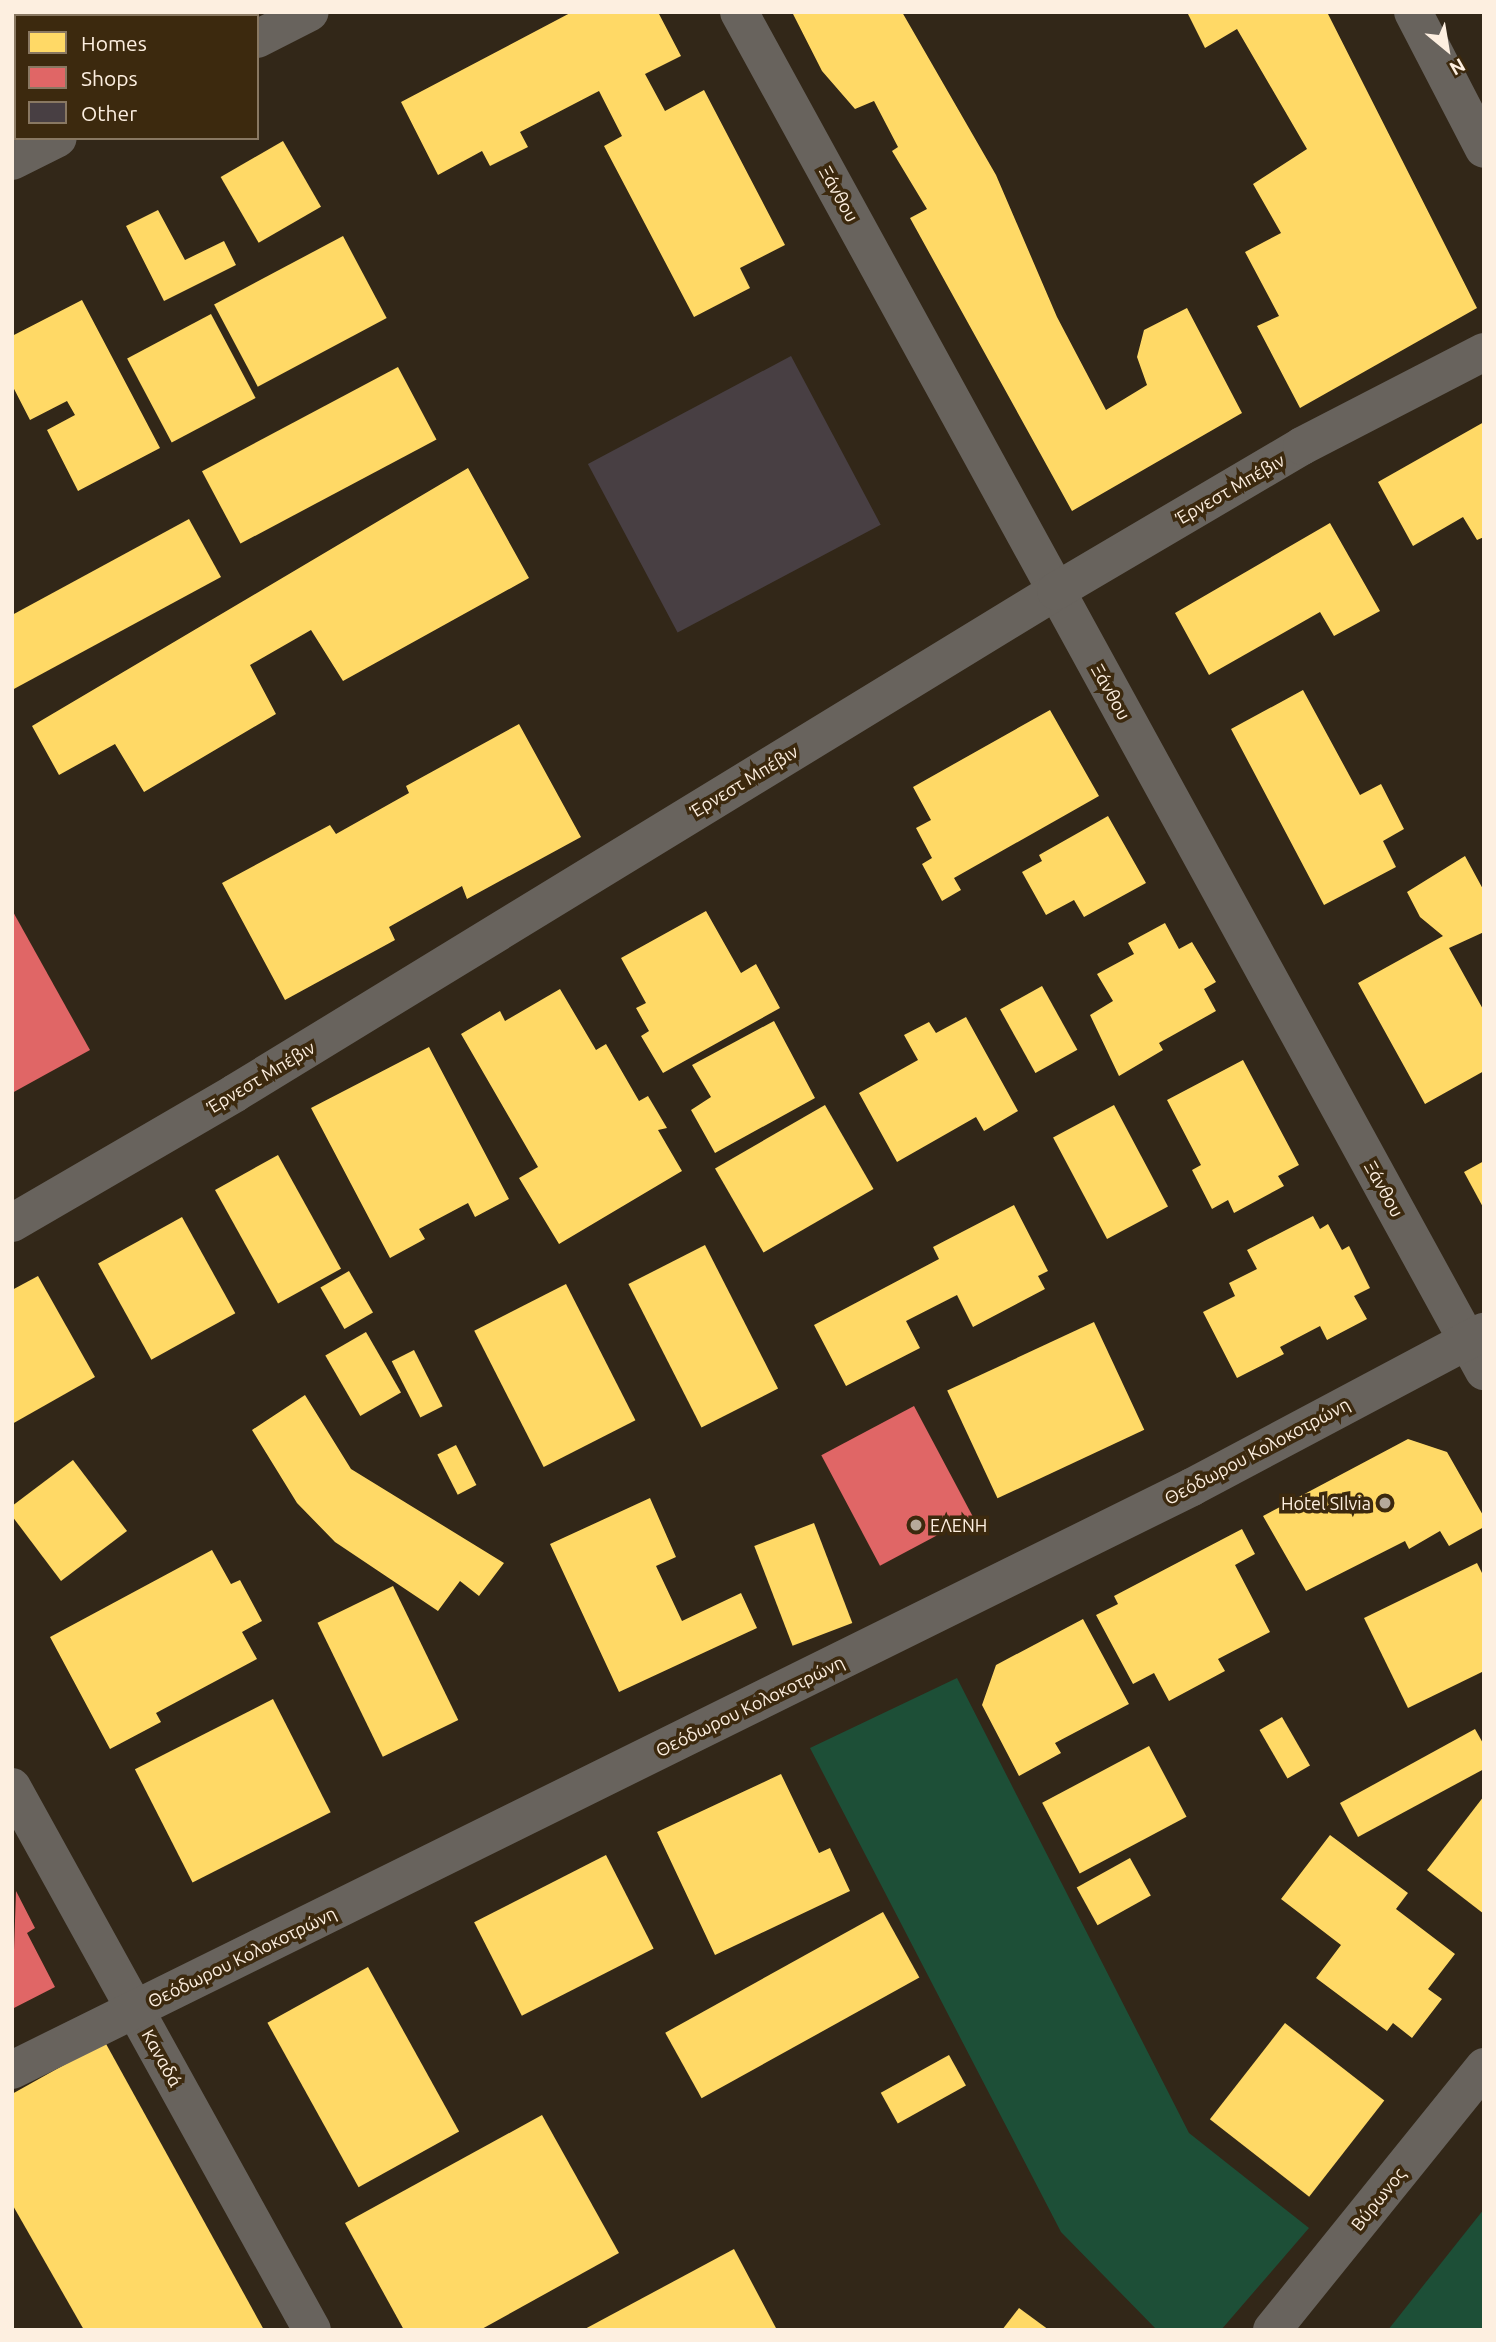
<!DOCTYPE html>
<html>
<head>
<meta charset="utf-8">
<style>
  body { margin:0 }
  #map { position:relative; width:1496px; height:2342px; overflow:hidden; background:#322718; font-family:Ubuntu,sans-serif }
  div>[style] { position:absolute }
  .green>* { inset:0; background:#1d4f37 }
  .homes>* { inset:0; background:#ffd966; transform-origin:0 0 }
  .shops>* { inset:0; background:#e06666; transform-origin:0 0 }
  .building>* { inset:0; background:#483f43; transform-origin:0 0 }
  .minor>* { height:38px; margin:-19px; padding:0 19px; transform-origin:19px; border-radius:19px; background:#68635d }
  .tertiary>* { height:38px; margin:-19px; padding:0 19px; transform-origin:19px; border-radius:19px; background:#68635d }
  .dots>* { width:19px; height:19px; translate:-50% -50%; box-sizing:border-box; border:4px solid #3c290e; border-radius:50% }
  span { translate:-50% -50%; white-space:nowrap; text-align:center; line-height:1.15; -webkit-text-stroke:7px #3c290e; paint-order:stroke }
  .street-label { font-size:18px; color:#fdefe0 }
  .poi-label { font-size:18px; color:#fdefe0 }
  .right { translate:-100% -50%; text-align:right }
  .left { translate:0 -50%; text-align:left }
  .frame { position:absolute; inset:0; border:14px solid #fdefe0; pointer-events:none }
  .legend { position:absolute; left:14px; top:14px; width:245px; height:126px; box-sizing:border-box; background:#3c290e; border:2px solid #897862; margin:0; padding:9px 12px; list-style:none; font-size:21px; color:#fdefe0 }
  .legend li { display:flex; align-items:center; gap:14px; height:35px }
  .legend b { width:35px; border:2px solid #897862 }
  .north { position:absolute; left:1412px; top:14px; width:70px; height:70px; -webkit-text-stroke:5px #3c290e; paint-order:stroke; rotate:150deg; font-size:19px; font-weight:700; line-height:28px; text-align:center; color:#fdefe0 }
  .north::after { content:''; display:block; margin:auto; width:24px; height:32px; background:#fdefe0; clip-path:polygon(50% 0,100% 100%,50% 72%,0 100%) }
</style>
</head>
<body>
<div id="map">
  <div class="green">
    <div style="clip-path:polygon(957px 1678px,1189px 2133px,1309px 2228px,1221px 2330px,1157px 2330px,1061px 2232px,810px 1748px)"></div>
    <div style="clip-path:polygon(1484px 2209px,1484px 2330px,1388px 2330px)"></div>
  </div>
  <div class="homes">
    <div style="clip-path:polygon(20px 12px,129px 12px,129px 14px,22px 16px)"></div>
    <div style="clip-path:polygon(572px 12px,658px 12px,681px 56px,645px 74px,665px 111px,704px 90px,785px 245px,740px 268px,750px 288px,694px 317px,604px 146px,622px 136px,599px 91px,520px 132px,528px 147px,490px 166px,482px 151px,438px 175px,401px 102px)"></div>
    <div style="clip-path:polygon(792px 12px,902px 12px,996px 175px,1057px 317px,1106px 410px,1147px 385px,1137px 357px,1144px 330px,1187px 308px,1242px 413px,1072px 511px,910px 218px,927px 209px,892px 151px,898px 147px,874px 101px,855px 109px,822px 71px)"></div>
    <div style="clip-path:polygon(1187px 12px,1327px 12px,1477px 308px,1300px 408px,1257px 326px,1279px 316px,1245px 252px,1281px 233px,1253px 184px,1307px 149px,1237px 29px,1205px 48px)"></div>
    <div style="left:283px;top:141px;width:76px;height:72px;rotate:60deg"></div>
    <div style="clip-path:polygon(158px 210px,185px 260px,224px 241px,236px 265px,164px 301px,126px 226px)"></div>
    <div style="left:343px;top:236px;width:93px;height:146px;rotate:62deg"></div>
    <div style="clip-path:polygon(82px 300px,160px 448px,78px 491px,47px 430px,75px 415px,67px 401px,30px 420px,12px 385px,12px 336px)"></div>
    <div style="left:211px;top:314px;width:95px;height:95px;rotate:62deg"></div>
    <div style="left:398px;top:367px;width:82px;height:222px;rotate:62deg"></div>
    <div style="clip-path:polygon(1484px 422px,1484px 537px,1477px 540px,1463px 517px,1413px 546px,1378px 482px)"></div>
    <div style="clip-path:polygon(468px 468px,529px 578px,343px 681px,311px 630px,250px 665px,276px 714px,144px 792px,115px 744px,59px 775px,32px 726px)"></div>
    <div style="clip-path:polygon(189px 519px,221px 577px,12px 690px,12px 615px)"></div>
    <div style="clip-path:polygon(1330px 523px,1380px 611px,1334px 636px,1320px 612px,1209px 675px,1175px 613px)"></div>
    <div style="clip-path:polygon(1303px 690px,1360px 795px,1381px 784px,1404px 829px,1383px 841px,1396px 867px,1324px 905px,1231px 729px)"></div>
    <div style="clip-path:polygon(1050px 710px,1099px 796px,954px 878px,961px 890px,942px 901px,922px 864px,932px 858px,916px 828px,931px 820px,913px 787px)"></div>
    <div style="clip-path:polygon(519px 724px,581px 837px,467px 899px,462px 886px,389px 927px,395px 940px,285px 1000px,222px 883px,330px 825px,336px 834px,409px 793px,406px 786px)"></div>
    <div style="clip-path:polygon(1108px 816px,1146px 883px,1084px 917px,1074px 900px,1046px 915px,1022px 872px,1042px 861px,1039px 855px)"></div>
    <div style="clip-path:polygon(1465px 856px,1484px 891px,1484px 932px,1449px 948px,1484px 1011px,1484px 1071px,1425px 1104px,1358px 983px,1443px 936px,1420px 917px,1407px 892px)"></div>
    <div style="clip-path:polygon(706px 911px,741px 973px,756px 964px,780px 1008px,663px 1073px,641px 1036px,649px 1031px,636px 1008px,646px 1003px,621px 958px)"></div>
    <div style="clip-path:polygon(1165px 923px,1179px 949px,1192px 942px,1216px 982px,1204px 989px,1216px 1011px,1159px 1043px,1163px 1050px,1119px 1076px,1090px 1015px,1113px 1001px,1097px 974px,1134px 954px,1128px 943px)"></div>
    <div style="left:1042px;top:986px;width:73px;height:48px;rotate:61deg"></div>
    <div style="clip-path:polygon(560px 989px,596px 1050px,606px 1044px,639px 1101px,648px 1096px,667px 1128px,658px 1130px,682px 1171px,559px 1244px,519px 1178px,538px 1167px,461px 1034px,500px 1011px,505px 1021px)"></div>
    <div style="clip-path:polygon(966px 1017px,1018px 1111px,984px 1131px,976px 1117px,897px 1162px,859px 1093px,918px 1060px,904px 1035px,929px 1022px,936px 1033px)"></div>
    <div style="clip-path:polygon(774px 1021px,815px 1098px,715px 1153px,691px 1110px,711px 1097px,692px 1065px)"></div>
    <div style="clip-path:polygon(429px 1047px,509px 1199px,475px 1217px,468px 1203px,419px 1229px,425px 1239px,390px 1258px,311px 1108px)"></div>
    <div style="clip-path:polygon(1243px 1060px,1299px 1165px,1278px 1176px,1284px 1186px,1234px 1213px,1228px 1200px,1212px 1209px,1192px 1170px,1201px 1165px,1167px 1100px)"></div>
    <div style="left:825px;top:1105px;width:97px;height:127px;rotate:60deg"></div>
    <div style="left:1114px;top:1105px;width:115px;height:69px;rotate:62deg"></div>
    <div style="left:278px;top:1155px;width:130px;height:72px;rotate:61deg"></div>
    <div style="clip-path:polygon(1484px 1161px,1484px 1209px,1464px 1172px)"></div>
    <div style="clip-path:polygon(1014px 1205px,1048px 1271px,1038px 1276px,1045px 1289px,973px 1327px,957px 1295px,906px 1321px,920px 1348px,846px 1386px,814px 1325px,939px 1259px,933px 1247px)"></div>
    <div style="clip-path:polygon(1313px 1216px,1320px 1229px,1328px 1224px,1342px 1250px,1349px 1246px,1370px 1288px,1354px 1296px,1367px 1319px,1327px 1340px,1320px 1326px,1280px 1347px,1284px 1354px,1237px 1378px,1203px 1312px,1235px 1296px,1229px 1283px,1257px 1269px,1247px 1250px)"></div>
    <div style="left:182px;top:1217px;width:110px;height:96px;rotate:61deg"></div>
    <div style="left:705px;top:1245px;width:161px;height:86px;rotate:63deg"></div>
    <div style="left:349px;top:1271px;width:48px;height:33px;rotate:60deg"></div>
    <div style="clip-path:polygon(38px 1276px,95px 1377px,12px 1424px,12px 1290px)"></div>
    <div style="left:566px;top:1284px;width:153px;height:103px;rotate:63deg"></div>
    <div style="left:1094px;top:1322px;width:119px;height:162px;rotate:65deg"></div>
    <div style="left:366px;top:1332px;width:70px;height:47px;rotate:60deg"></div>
    <div style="left:414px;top:1350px;width:63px;height:25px;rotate:63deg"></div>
    <div style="clip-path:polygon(305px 1395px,351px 1469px,504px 1563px,479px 1596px,460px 1581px,438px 1611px,335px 1542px,297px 1503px,252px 1430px)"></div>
    <div style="clip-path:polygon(1408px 1439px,1447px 1452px,1484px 1517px,1484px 1527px,1449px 1546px,1440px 1531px,1409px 1549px,1405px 1541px,1306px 1591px,1263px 1516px)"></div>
    <div style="left:456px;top:1445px;width:45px;height:21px;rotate:63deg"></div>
    <div style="clip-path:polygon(73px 1460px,127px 1531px,61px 1581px,12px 1516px,12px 1506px)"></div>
    <div style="clip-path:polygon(650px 1498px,676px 1557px,656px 1566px,682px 1621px,741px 1593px,757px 1628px,619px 1692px,550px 1544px)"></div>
    <div style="left:814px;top:1523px;width:107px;height:64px;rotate:69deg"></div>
    <div style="clip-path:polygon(1242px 1529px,1255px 1554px,1235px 1565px,1270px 1632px,1218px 1659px,1225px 1671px,1169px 1701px,1154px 1673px,1133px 1684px,1096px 1615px,1118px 1604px,1114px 1596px)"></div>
    <div style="clip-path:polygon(212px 1550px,231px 1584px,240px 1580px,262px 1621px,242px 1632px,257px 1659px,156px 1713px,161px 1722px,110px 1749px,50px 1637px)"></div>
    <div style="clip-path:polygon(1477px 1563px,1484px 1577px,1484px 1671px,1408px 1708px,1364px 1618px)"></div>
    <div style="left:393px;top:1586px;width:149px;height:84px;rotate:64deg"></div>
    <div style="clip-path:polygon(1083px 1619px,1129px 1704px,1055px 1743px,1061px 1753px,1019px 1776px,982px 1705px,996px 1665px)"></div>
    <div style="left:273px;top:1699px;width:127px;height:155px;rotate:63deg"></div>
    <div style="left:1282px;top:1717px;width:56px;height:26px;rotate:60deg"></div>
    <div style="clip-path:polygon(1475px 1729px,1484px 1745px,1484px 1769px,1358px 1837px,1340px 1803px)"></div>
    <div style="left:1149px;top:1746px;width:80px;height:121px;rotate:62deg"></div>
    <div style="clip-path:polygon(781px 1774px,819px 1853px,830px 1848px,850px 1891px,715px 1955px,657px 1832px)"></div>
    <div style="clip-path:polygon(1484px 1796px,1484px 1914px,1427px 1870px)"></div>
    <div style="clip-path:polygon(1330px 1835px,1408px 1893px,1396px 1909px,1455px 1954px,1428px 1989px,1442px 1999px,1412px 2038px,1393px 2023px,1387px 2031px,1316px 1978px,1341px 1945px,1281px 1899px)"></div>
    <div style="left:606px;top:1855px;width:105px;height:148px;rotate:63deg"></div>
    <div style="left:1130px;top:1858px;width:43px;height:61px;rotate:61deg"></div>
    <div style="left:883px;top:1912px;width:75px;height:249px;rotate:61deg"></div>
    <div style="left:368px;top:1967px;width:188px;height:115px;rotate:61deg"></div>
    <div style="left:1285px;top:2023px;width:126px;height:122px;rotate:38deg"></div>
    <div style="clip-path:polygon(105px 2042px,264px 2330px,84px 2330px,12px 2204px,12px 2094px)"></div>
    <div style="left:949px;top:2055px;width:35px;height:78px;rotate:61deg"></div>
    <div style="clip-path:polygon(542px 2115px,619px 2253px,480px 2330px,404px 2330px,345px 2223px)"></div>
    <div style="clip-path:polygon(734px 2249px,777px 2330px,583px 2330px)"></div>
    <div style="clip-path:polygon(1019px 2308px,1049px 2330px,1002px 2330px)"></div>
  </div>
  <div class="shops">
    <div style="clip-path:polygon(12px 910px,90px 1050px,12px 1093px)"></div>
    <div style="left:914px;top:1406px;width:125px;height:105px;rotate:62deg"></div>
    <div style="clip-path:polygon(16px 1891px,35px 1928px,27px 1933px,55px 1987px,12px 2009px)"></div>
  </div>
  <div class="building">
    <div style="left:791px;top:356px;width:191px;height:230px;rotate:62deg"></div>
  </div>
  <div class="minor">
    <div style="left:739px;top:12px;width:1550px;rotate:61.27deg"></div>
  </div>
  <div class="tertiary">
    <div style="left:1413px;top:12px;width:154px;rotate:62.6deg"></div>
    <div style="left:257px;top:39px;width:59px;rotate:-27deg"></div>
    <div style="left:12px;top:161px;width:51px;rotate:-26.6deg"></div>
    <div style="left:12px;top:1223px;width:258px;rotate:-30.2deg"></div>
    <div style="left:235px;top:1093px;width:962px;rotate:-31.44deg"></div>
    <div style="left:1056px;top:591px;width:286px;rotate:-30.5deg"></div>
    <div style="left:1302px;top:446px;width:205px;rotate:-27.3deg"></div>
    <div style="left:12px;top:1787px;width:620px;rotate:61.08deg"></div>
    <div style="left:12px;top:2070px;width:1316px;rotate:-26.29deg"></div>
    <div style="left:1192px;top:1487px;width:331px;rotate:-28deg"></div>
    <div style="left:1272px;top:2330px;width:338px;rotate:-51.1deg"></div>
  </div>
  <div class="dots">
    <div style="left:1385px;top:1503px;background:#b6a99a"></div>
    <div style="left:916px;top:1525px;background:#b6a99a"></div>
  </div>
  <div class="street-label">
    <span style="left:839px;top:194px;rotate:61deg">Ξάνθου</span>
    <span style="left:1230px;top:489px;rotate:-30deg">Έρνεστ Μπέβιν</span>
    <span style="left:1111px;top:692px;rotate:61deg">Ξάνθου</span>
    <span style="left:744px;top:781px;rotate:-31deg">Έρνεστ Μπέβιν</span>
    <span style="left:261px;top:1077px;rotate:-31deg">Έρνεστ Μπέβιν</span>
    <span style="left:1384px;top:1189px;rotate:61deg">Ξάνθου</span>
    <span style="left:1257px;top:1451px;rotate:-28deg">Θεόδωρου Κολοκοτρώνη</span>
    <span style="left:750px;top:1706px;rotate:-26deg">Θεόδωρου Κολοκοτρώνη</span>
    <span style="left:242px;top:1957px;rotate:-26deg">Θεόδωρου Κολοκοτρώνη</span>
    <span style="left:162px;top:2058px;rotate:61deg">Καναδά</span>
    <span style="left:1378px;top:2199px;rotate:-51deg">Βύρωνος</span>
  </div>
  <div class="poi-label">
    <span class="right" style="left:1371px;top:1503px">Hotel SIlvia</span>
    <span class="left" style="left:930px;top:1525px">ΕΛΕΝΗ</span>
  </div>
  <div class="frame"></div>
  <ul class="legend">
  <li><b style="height:19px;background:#ffd966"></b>Homes</li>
  <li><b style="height:19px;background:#e06666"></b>Shops</li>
  <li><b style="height:19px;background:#483f43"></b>Other</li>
  </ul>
  <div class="north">N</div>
</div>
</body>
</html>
